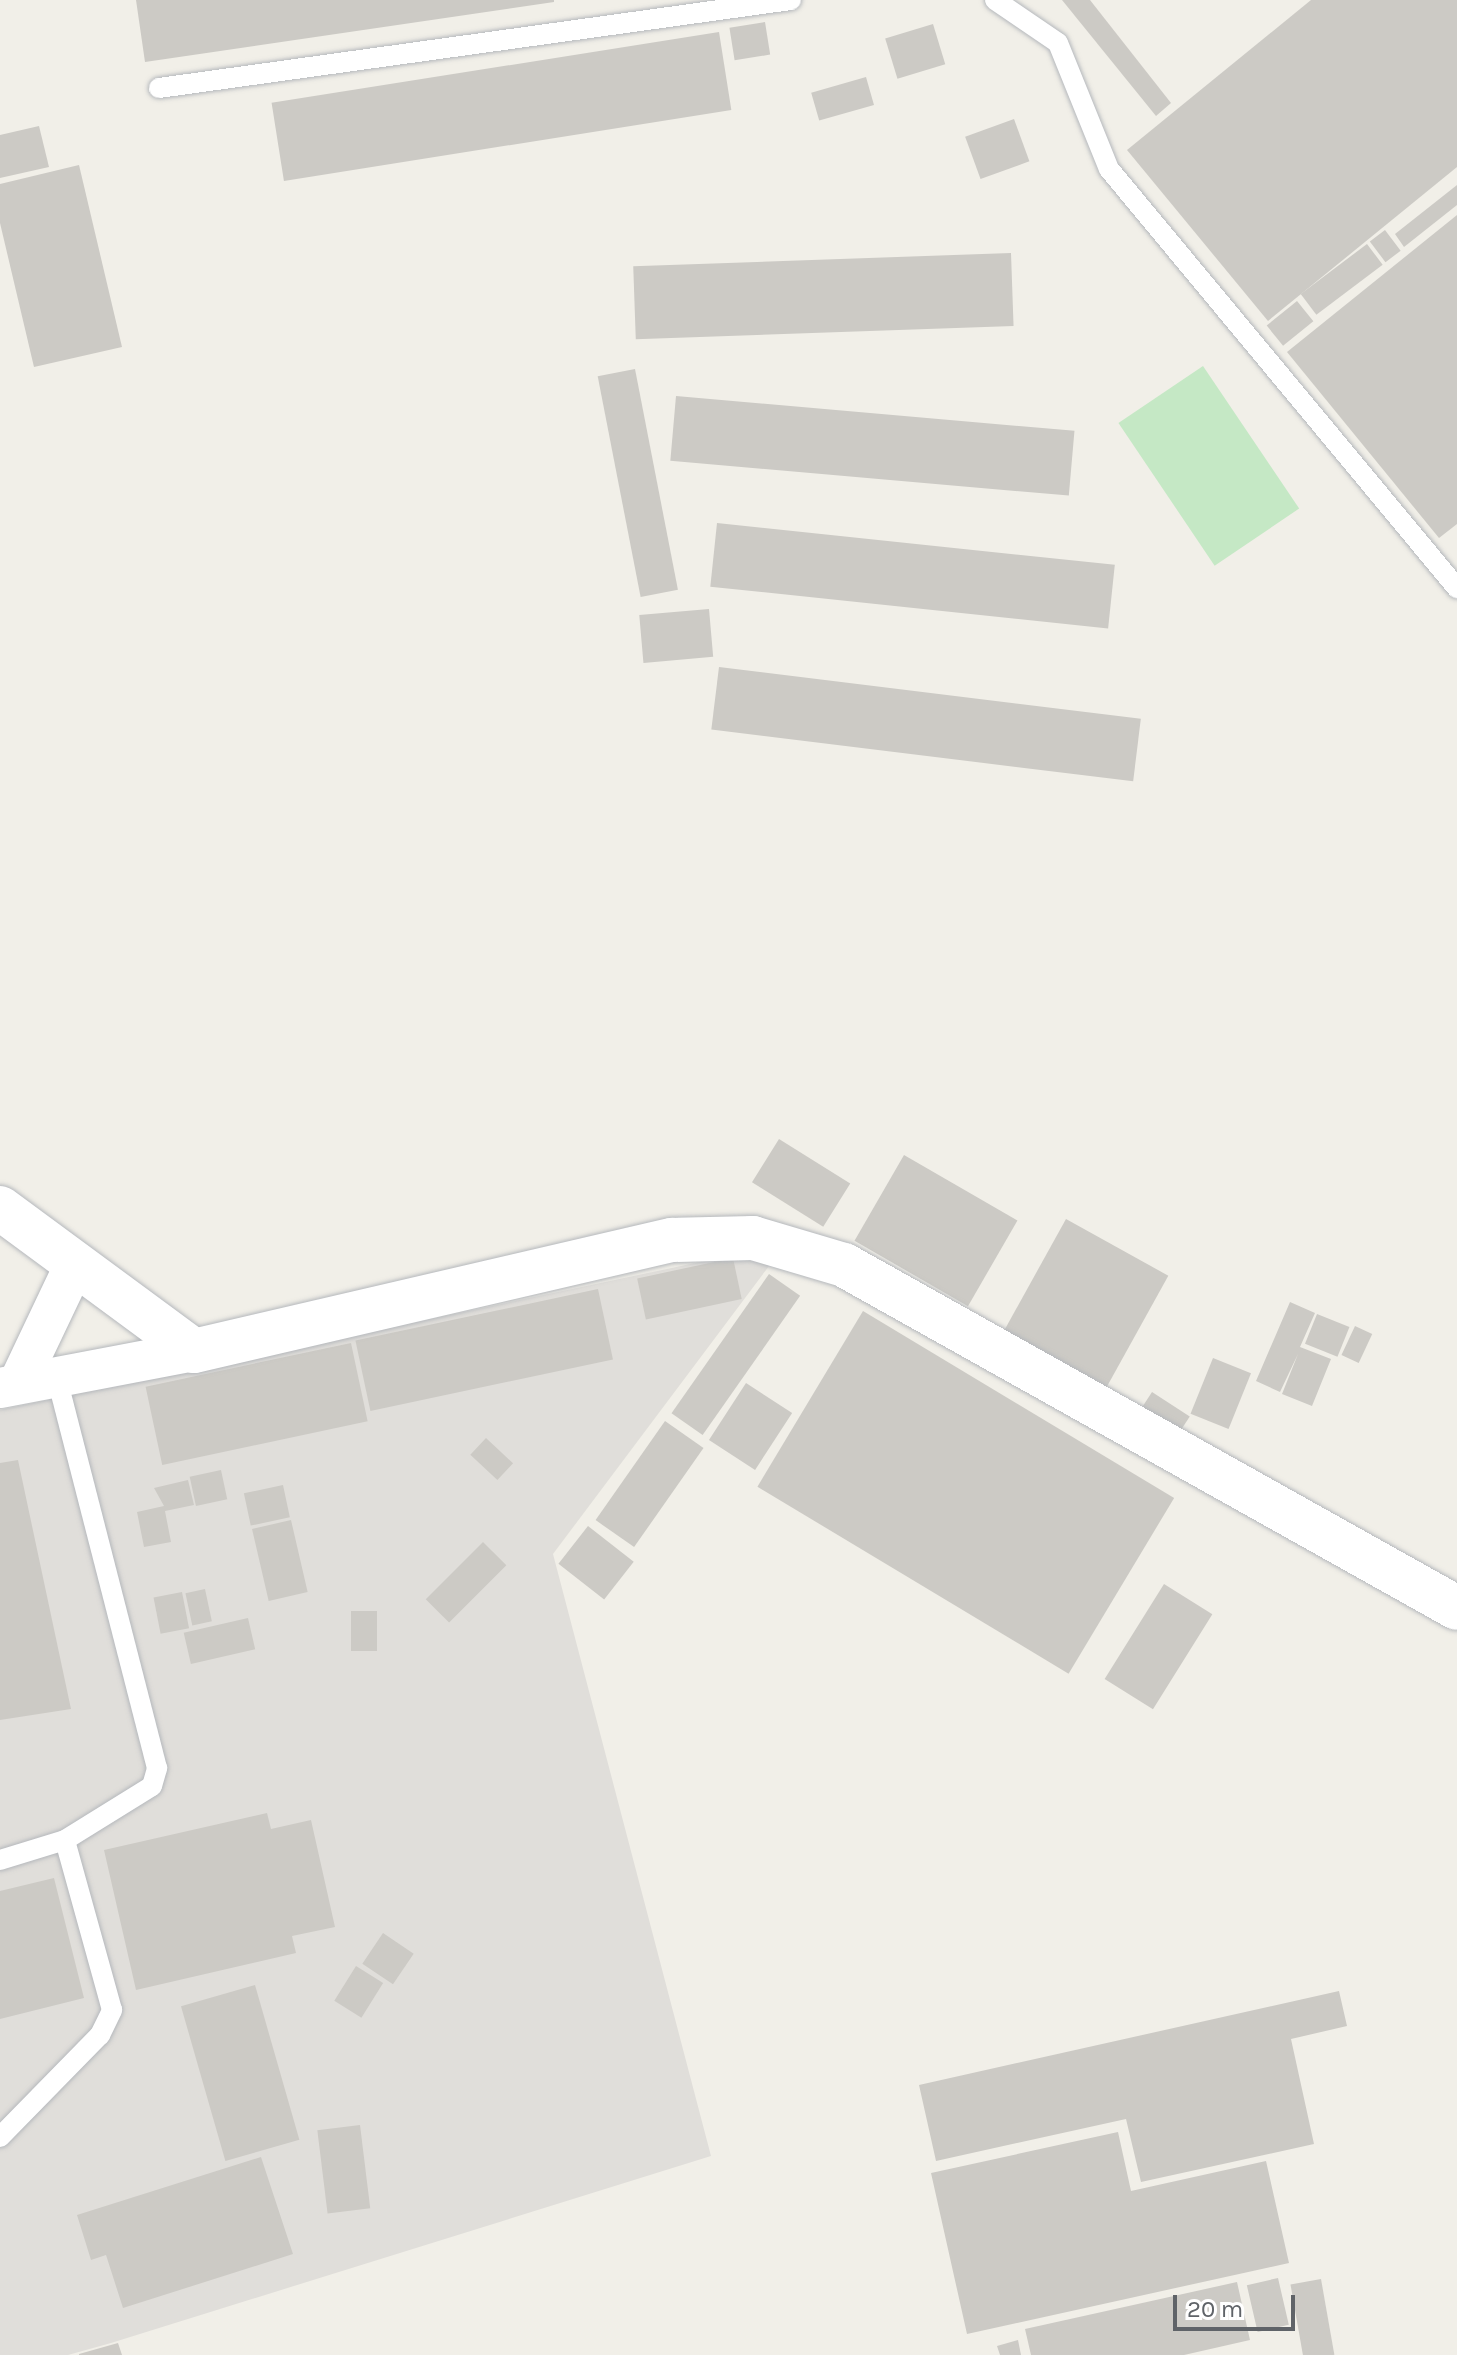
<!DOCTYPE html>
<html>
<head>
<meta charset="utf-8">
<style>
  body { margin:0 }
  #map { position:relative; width:1457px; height:2355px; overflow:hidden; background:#f1efe8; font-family:Karla,sans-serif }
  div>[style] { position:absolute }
  .industrial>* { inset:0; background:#e0deda }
  .green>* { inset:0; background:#c5e8c5; transform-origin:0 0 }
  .building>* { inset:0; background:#cccac5; transform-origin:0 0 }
  .roads { filter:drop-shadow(0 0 2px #b5b8bc) drop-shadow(0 0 2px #b5b8bc) }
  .lane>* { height:20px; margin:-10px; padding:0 10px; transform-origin:10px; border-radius:10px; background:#fff }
  .street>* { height:40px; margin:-20px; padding:0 20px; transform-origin:20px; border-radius:20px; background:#fff }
  .secondary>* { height:44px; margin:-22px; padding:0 22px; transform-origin:22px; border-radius:22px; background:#fff }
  span { translate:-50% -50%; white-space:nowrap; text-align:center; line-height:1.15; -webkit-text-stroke:6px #fff; paint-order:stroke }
  .scale { position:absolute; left:1173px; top:2295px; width:122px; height:36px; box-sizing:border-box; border:4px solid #5f6368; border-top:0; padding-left:10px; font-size:24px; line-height:28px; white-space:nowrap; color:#5f6368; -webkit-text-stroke:6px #fff; paint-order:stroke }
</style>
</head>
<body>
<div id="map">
  <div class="industrial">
    <div style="clip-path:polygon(752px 1251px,769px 1266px,553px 1554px,711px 2156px,111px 2343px,68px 2355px,0 2355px,0 1410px)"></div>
  </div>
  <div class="green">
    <div style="left:1203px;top:366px;width:172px;height:102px;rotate:56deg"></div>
  </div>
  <div class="building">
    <div style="clip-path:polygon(136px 0,554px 0,554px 2px,145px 62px)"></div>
    <div style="clip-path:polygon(1062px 0,1090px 0,1171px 103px,1156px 116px)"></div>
    <div style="clip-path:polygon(1311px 0,1457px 0,1457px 167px,1268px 321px,1127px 150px)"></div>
    <div style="left:765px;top:22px;width:33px;height:36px;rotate:81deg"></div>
    <div style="left:933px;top:24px;width:42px;height:50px;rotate:73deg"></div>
    <div style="left:719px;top:32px;width:79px;height:453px;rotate:81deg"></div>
    <div style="left:866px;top:77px;width:29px;height:57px;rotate:74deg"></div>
    <div style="left:1014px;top:119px;width:45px;height:52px;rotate:70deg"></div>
    <div style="clip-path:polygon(39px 126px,49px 167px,0 178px,0 135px)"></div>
    <div style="clip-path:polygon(79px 165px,122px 347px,34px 367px,0 223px,0 184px)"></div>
    <div style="clip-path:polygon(1457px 185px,1457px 205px,1404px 247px,1395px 234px)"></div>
    <div style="clip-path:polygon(1457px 215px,1457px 524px,1439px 538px,1287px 352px)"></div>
    <div style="left:1385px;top:230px;width:26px;height:19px;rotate:53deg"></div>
    <div style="left:1367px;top:244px;width:26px;height:83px;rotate:53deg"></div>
    <div style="left:1011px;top:253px;width:73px;height:378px;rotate:88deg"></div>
    <div style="left:1297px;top:301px;width:26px;height:39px;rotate:51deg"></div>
    <div style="left:635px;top:369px;width:225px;height:38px;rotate:79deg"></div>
    <div style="left:676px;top:396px;width:400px;height:65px;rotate:5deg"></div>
    <div style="left:717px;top:523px;width:400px;height:64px;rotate:6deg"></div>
    <div style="left:709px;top:609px;width:48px;height:70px;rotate:85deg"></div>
    <div style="left:719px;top:667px;width:425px;height:63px;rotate:7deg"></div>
    <div style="left:779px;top:1139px;width:84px;height:51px;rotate:32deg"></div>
    <div style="left:904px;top:1155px;width:131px;height:99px;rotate:30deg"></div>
    <div style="left:1066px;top:1219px;width:117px;height:134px;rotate:29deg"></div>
    <div style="left:733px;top:1258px;width:42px;height:98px;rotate:78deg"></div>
    <div style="left:769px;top:1274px;width:38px;height:170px;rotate:35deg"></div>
    <div style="left:598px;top:1289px;width:72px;height:248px;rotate:78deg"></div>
    <div style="clip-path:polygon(1290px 1302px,1315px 1313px,1300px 1347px,1331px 1359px,1312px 1406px,1282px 1394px,1298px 1354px,1280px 1392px,1256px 1381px)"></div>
    <div style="left:863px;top:1311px;width:363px;height:205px;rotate:31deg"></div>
    <div style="left:1317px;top:1314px;width:35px;height:32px;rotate:22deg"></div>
    <div style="left:1355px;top:1326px;width:19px;height:32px;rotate:25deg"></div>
    <div style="left:351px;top:1343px;width:80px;height:210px;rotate:78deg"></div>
    <div style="left:1213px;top:1358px;width:41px;height:60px;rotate:22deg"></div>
    <div style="left:746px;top:1383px;width:55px;height:68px;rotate:33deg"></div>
    <div style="left:1152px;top:1392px;width:45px;height:19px;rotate:33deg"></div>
    <div style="left:665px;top:1421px;width:47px;height:121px;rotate:35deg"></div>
    <div style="left:486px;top:1438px;width:37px;height:23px;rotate:43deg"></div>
    <div style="clip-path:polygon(18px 1460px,71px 1709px,0 1720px,0 1463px)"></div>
    <div style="left:221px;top:1470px;width:30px;height:32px;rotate:78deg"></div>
    <div style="clip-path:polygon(188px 1480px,194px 1505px,165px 1511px,171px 1542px,144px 1547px,137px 1512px,164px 1506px,154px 1488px)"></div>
    <div style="left:283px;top:1485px;width:33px;height:40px;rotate:78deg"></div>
    <div style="left:291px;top:1520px;width:74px;height:40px;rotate:77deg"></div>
    <div style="left:588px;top:1526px;width:58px;height:48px;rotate:38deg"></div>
    <div style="left:483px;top:1542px;width:33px;height:81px;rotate:45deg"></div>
    <div style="left:1164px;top:1584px;width:57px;height:112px;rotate:32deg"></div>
    <div style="left:205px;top:1589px;width:33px;height:20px;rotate:78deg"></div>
    <div style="left:182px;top:1592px;width:37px;height:29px;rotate:79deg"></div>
    <div style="left:351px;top:1611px;width:26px;height:40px"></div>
    <div style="left:248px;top:1618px;width:32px;height:66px;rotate:77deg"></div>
    <div style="clip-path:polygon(267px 1813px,271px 1829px,311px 1820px,335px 1927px,292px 1936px,296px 1953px,136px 1990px,104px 1850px)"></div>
    <div style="clip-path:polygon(54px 1878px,84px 1998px,0 2019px,0 1891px)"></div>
    <div style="left:383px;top:1933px;width:37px;height:37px;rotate:34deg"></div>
    <div style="left:356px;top:1966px;width:32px;height:41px;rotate:32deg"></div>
    <div style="left:255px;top:1985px;width:161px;height:77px;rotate:74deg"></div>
    <div style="clip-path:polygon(1339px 1991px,1347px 2026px,1291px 2039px,1314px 2144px,1141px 2182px,1126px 2119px,936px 2161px,919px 2085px)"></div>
    <div style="left:360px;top:2125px;width:84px;height:43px;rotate:83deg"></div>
    <div style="clip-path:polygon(1118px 2132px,1131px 2191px,1266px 2161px,1289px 2263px,967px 2334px,931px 2173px)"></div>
    <div style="clip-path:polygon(261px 2157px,293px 2254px,123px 2308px,106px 2255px,91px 2260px,77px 2215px)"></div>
    <div style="left:1278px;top:2278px;width:48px;height:32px;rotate:77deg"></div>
    <div style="left:1321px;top:2279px;width:77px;height:31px;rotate:80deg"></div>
    <div style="clip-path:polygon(1237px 2282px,1250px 2340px,1184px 2355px,1031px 2355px,1025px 2329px)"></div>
    <div style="clip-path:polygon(1018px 2340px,1021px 2355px,1000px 2355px,997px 2346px)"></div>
    <div style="clip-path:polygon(118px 2343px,122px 2355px,79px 2355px,79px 2354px)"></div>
  </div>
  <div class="roads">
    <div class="lane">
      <div style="left:995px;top:0;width:76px;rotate:34.3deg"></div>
      <div style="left:1058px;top:43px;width:136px;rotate:68deg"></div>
      <div style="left:1109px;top:169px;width:545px;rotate:50.29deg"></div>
      <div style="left:159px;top:88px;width:638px;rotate:-7.93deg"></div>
      <div style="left:0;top:1860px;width:68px;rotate:-17.1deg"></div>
      <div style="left:65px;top:1840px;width:102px;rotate:-31.8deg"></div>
      <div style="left:152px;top:1786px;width:19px;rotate:-74deg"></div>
      <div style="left:157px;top:1768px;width:406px;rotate:-104.4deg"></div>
      <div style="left:0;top:2137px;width:143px;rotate:-45.6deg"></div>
      <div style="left:100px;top:2035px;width:28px;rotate:-64deg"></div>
      <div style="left:112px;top:2010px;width:176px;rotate:-105.5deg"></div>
    </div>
    <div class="street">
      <div style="left:18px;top:1384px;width:135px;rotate:-64.6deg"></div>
      <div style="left:0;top:1388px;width:197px;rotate:-10.8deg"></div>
    </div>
    <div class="secondary">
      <div style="left:0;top:1208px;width:241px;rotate:36.4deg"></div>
      <div style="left:194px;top:1351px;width:491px;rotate:-13.1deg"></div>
      <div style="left:672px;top:1240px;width:81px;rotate:-1.4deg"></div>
      <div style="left:753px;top:1238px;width:95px;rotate:16.5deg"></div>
      <div style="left:844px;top:1265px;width:702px;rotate:29.23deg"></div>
    </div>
  </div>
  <div class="scale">20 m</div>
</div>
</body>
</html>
